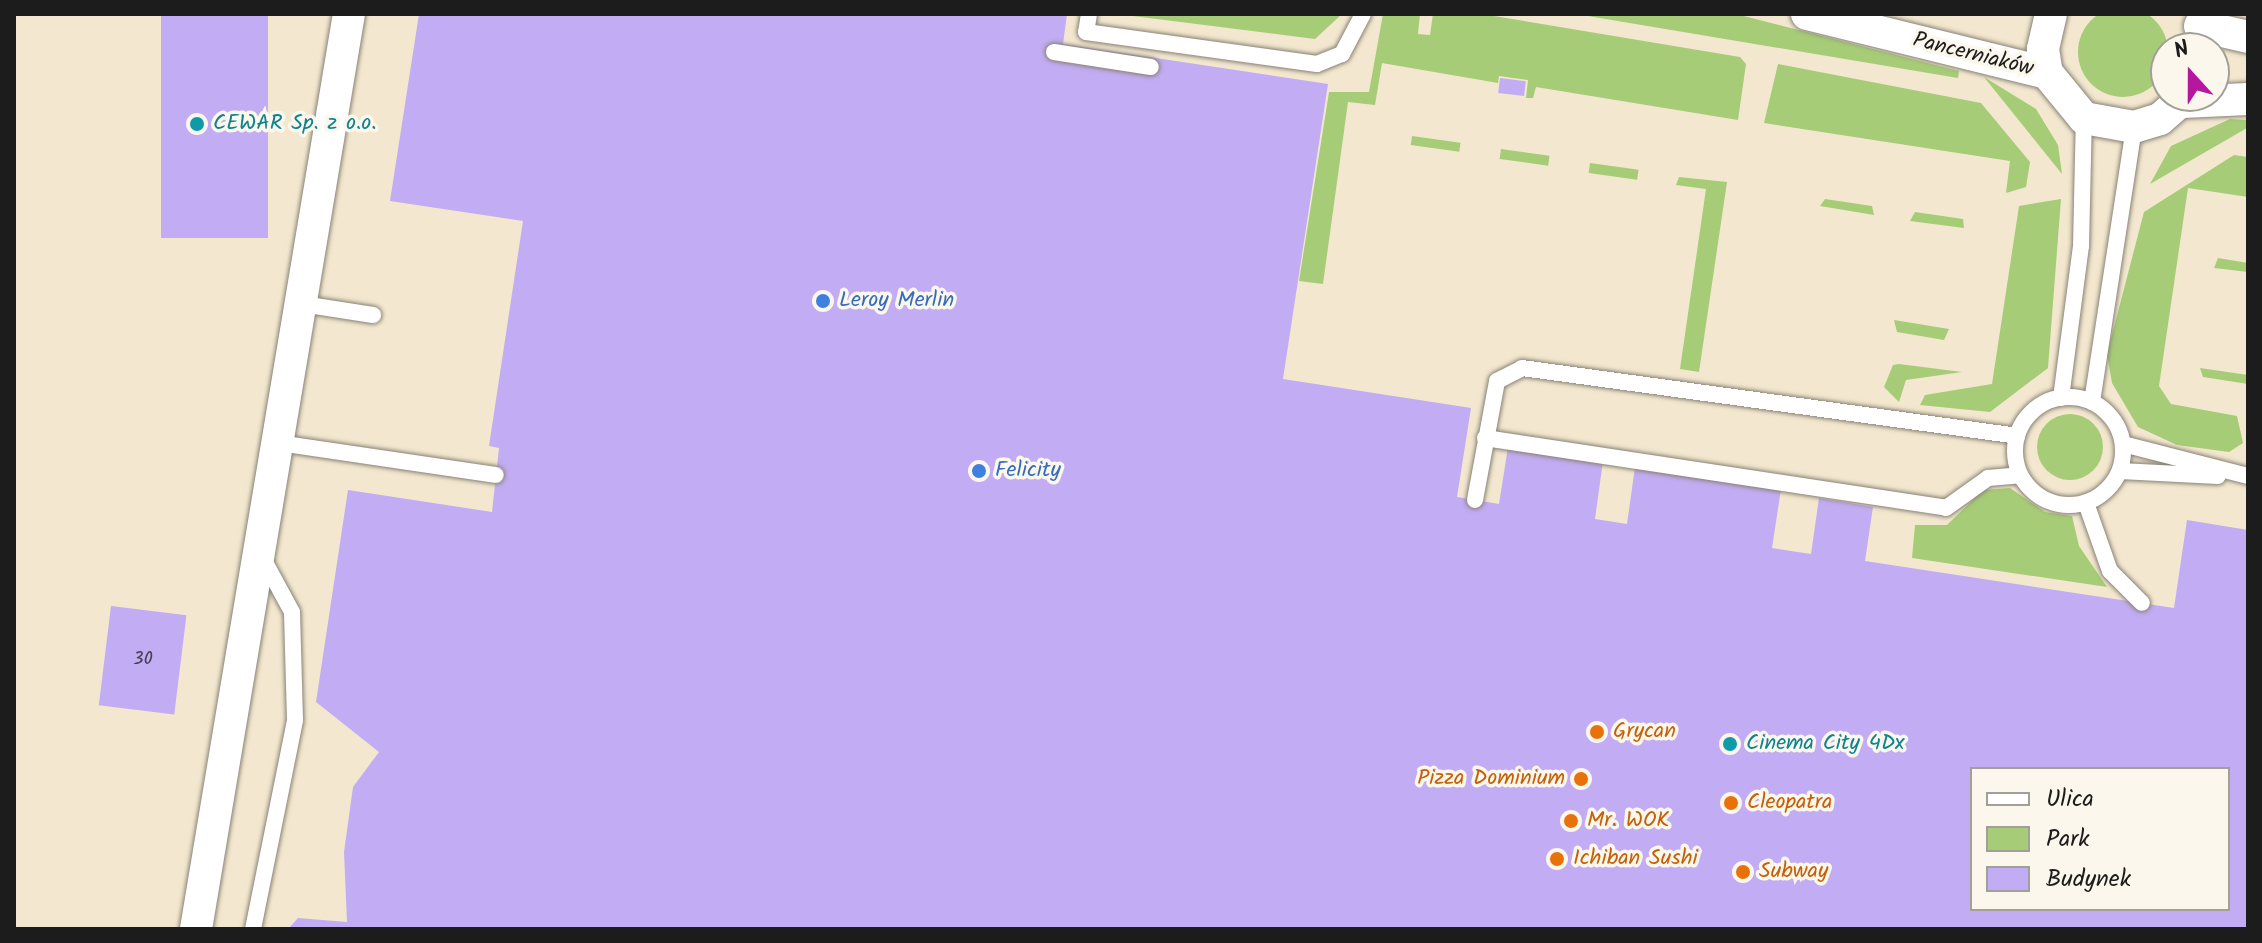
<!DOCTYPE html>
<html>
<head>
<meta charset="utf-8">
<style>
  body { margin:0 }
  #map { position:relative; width:2262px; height:943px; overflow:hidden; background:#f3e7cf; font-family:Kalam,sans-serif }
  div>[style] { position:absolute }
  .green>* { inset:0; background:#a6cc77; transform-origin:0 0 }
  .round { border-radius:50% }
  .building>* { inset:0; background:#c2acf3; transform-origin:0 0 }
  .roads { filter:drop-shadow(0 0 2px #888276) drop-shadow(0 0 2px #888276) }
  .service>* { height:16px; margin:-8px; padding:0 8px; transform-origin:8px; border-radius:8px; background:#fff }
  .service>.ring { margin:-8px; padding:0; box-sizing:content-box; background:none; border:16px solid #fff; border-radius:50% }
  .minor>* { height:32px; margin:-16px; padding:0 16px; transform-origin:16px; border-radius:16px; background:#fff }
  .dots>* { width:22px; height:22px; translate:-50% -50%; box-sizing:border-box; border:4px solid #fbf7ec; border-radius:50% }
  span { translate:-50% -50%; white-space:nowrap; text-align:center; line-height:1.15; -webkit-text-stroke:7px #fbf7ec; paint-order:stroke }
  .number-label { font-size:18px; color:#464052 }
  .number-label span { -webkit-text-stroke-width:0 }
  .street-label { font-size:22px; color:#1c1c1c }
  .culture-label { font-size:22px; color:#0d838f }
  .left { translate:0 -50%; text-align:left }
  .shop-label { font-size:22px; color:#366cbe }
  .food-label { font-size:22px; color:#c56008 }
  .right { translate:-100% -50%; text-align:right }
  .frame { position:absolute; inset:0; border:16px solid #1c1c1c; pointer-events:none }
  .legend { position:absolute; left:1970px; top:767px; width:260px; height:144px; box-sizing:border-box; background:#fbf7ec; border:2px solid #a29f99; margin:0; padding:10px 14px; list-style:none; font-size:24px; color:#1c1c1c }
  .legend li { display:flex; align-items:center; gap:16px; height:40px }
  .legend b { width:40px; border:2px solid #a29f99 }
  .north { position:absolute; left:2150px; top:32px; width:80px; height:80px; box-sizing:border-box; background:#fbf7ec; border:2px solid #a29f99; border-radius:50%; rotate:339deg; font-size:22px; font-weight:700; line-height:32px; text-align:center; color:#1c1c1c }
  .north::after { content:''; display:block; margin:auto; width:28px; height:36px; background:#b5179e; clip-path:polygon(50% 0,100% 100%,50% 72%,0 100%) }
</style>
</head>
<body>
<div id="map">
  <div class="green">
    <div class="round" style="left:2078px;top:7px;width:90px;height:90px"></div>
    <div style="clip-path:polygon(1117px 14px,1342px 14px,1315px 39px)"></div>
    <div style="clip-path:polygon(1383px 14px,1420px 14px,1418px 34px,1430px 35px,1433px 14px,1482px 14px,1740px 57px,1746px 64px,1738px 120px,1536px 87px,1533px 98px,1526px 98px,1528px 80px,1499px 76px,1498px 83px,1382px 63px,1375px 105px,1348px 102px,1323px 284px,1299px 281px,1329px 92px,1369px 92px)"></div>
    <div style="clip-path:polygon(1576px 14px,1736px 14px,1959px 71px,1958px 78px)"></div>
    <div style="clip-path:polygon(1778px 64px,1981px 103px,2030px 162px,2026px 187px,2006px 193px,2010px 161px,1764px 123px)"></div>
    <div style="clip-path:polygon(1984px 77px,2036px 109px,2058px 145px,2062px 174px)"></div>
    <div style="clip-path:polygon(2230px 119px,2248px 120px,2247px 128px,2150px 184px,2171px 146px)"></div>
    <div style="left:1412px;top:136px;width:49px;height:9px;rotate:8deg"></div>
    <div style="left:1501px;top:149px;width:49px;height:10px;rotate:8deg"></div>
    <div style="clip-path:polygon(2234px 155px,2248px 157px,2248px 197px,2188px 188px,2159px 386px,2171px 404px,2237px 416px,2243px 443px,2229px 452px,2177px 445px,2138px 427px,2112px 383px,2107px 354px,2144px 212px)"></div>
    <div style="left:1590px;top:163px;width:49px;height:10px;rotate:8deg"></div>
    <div style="clip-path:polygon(1679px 177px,1727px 182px,1699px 372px,1680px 369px,1706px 189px,1676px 185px)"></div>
    <div style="clip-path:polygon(1825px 199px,1872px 206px,1874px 215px,1820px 206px)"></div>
    <div style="clip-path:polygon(2061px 199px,2048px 368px,1990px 412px,1920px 405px,1925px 395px,1992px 384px,2019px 206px)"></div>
    <div style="clip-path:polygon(1915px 212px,1963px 219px,1964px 228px,1910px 221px)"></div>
    <div style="clip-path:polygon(2218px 258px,2248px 263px,2248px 272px,2214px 268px)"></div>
    <div style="clip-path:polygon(1894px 320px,1949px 329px,1944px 340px,1897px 332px)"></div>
    <div style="clip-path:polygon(1893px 365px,1899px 364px,1962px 372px,1906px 380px,1899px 402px,1884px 387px)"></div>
    <div style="clip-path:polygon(2200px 368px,2248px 375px,2248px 384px,2203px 377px)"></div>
    <div class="round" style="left:2037px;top:414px;width:66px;height:66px"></div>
    <div style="clip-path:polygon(2010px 488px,2045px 512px,2072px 516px,2079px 546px,2107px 587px,1912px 558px,1915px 525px,1947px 525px,1983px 490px)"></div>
  </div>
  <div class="building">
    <div style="left:161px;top:14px;width:107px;height:224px"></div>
    <div style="clip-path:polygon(evenodd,419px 14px,1067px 14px,1063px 44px,1328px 84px,1283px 379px,1471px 408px,1457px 497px,1499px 504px,1508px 447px,1603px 461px,1595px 519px,1627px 524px,1635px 467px,1781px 489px,1772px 548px,1811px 554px,1819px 498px,1873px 507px,1865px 561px,2174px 608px,2187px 520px,2248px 530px,2248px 929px,288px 929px,298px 918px,347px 922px,344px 852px,353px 787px,379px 752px,316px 702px,348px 490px,492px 512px,499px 448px,489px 446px,523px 221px,390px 201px,419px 14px,1972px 769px,2228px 769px,2228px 909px,1972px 909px,1972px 769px)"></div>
    <div style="left:1500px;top:78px;width:26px;height:15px;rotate:7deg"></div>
    <div style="left:111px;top:606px;width:76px;height:100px;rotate:7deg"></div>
  </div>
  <div class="roads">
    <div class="service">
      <div style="left:1089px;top:14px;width:18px;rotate:99deg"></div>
      <div style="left:1086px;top:32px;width:233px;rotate:7.9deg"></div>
      <div style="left:1317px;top:64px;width:27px;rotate:-22deg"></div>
      <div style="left:1342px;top:54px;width:45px;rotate:-62.3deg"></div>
      <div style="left:1054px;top:52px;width:98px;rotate:8.8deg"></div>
      <div style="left:302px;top:304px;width:72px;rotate:8.8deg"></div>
      <div class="ring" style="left:2015px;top:397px;width:92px;height:92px"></div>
      <div style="left:2061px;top:398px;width:153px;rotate:-82.5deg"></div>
      <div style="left:2081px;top:246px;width:128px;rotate:-88.7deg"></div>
      <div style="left:2092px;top:402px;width:278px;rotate:-81.3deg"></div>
      <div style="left:1485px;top:438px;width:466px;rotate:8.6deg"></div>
      <div style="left:1946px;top:508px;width:52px;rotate:-35.5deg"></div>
      <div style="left:1988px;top:478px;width:32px;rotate:-5deg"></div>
      <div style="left:279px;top:443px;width:219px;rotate:8.4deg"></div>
      <div style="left:2123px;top:444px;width:129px;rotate:14.4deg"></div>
      <div style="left:2120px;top:471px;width:98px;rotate:2.9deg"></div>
      <div style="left:1475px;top:500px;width:121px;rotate:-79.5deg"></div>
      <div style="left:1497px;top:381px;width:28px;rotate:-27deg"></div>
      <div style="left:1522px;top:368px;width:500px;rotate:7.8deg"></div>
      <div style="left:2086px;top:503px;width:72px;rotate:70.6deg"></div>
      <div style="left:2110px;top:571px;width:45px;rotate:45deg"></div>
      <div style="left:253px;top:929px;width:213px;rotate:-78.6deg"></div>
      <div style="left:295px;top:720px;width:108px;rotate:-91.6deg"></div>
      <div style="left:292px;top:612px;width:65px;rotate:-118.5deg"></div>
    </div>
    <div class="minor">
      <div style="left:1807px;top:14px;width:247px;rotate:13.8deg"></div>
      <div style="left:2051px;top:14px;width:36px;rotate:103deg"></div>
      <div style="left:2043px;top:49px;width:24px;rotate:81deg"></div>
      <div style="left:2047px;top:73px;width:58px;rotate:50.6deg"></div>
      <div style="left:2084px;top:118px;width:51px;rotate:10.2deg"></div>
      <div style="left:2134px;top:127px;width:27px;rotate:-17deg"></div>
      <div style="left:2160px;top:119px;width:35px;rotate:-41deg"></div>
      <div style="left:2200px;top:26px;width:49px;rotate:12.9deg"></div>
      <div style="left:2182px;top:102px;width:66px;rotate:-2.6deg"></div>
      <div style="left:196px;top:929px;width:928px;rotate:-80.51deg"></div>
    </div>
  </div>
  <div class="dots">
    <div style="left:197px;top:124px;background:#0f9aa8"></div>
    <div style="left:823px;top:301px;background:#3f7fe0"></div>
    <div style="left:979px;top:471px;background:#3f7fe0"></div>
    <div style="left:1597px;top:732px;background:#e8710a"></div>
    <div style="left:1730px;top:744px;background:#0f9aa8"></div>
    <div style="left:1581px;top:779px;background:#e8710a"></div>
    <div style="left:1731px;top:803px;background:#e8710a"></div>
    <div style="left:1571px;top:821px;background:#e8710a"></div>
    <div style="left:1557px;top:859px;background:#e8710a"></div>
    <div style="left:1743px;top:872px;background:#e8710a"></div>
  </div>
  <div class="number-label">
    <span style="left:143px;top:660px">30</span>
  </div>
  <div class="street-label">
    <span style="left:1973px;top:55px;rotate:14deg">Pancerniaków</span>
  </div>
  <div class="culture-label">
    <span class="left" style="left:213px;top:124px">CEWAR Sp. z o.o.</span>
    <span class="left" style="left:1746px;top:744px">Cinema City 4Dx</span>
  </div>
  <div class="shop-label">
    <span class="left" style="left:839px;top:301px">Leroy Merlin</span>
    <span class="left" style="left:995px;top:471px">Felicity</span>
  </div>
  <div class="food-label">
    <span class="left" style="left:1613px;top:732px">Grycan</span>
    <span class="right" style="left:1565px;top:779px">Pizza Dominium</span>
    <span class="left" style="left:1747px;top:803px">Cleopatra</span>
    <span class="left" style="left:1587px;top:821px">Mr. WOK</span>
    <span class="left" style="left:1573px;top:859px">Ichiban Sushi</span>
    <span class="left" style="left:1759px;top:872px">Subway</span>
  </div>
  <div class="frame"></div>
  <ul class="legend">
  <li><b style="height:10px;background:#fff"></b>Ulica</li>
  <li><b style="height:22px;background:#a6cc77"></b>Park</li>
  <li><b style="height:22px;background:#c2acf3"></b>Budynek</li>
  </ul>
  <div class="north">N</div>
</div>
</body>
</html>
